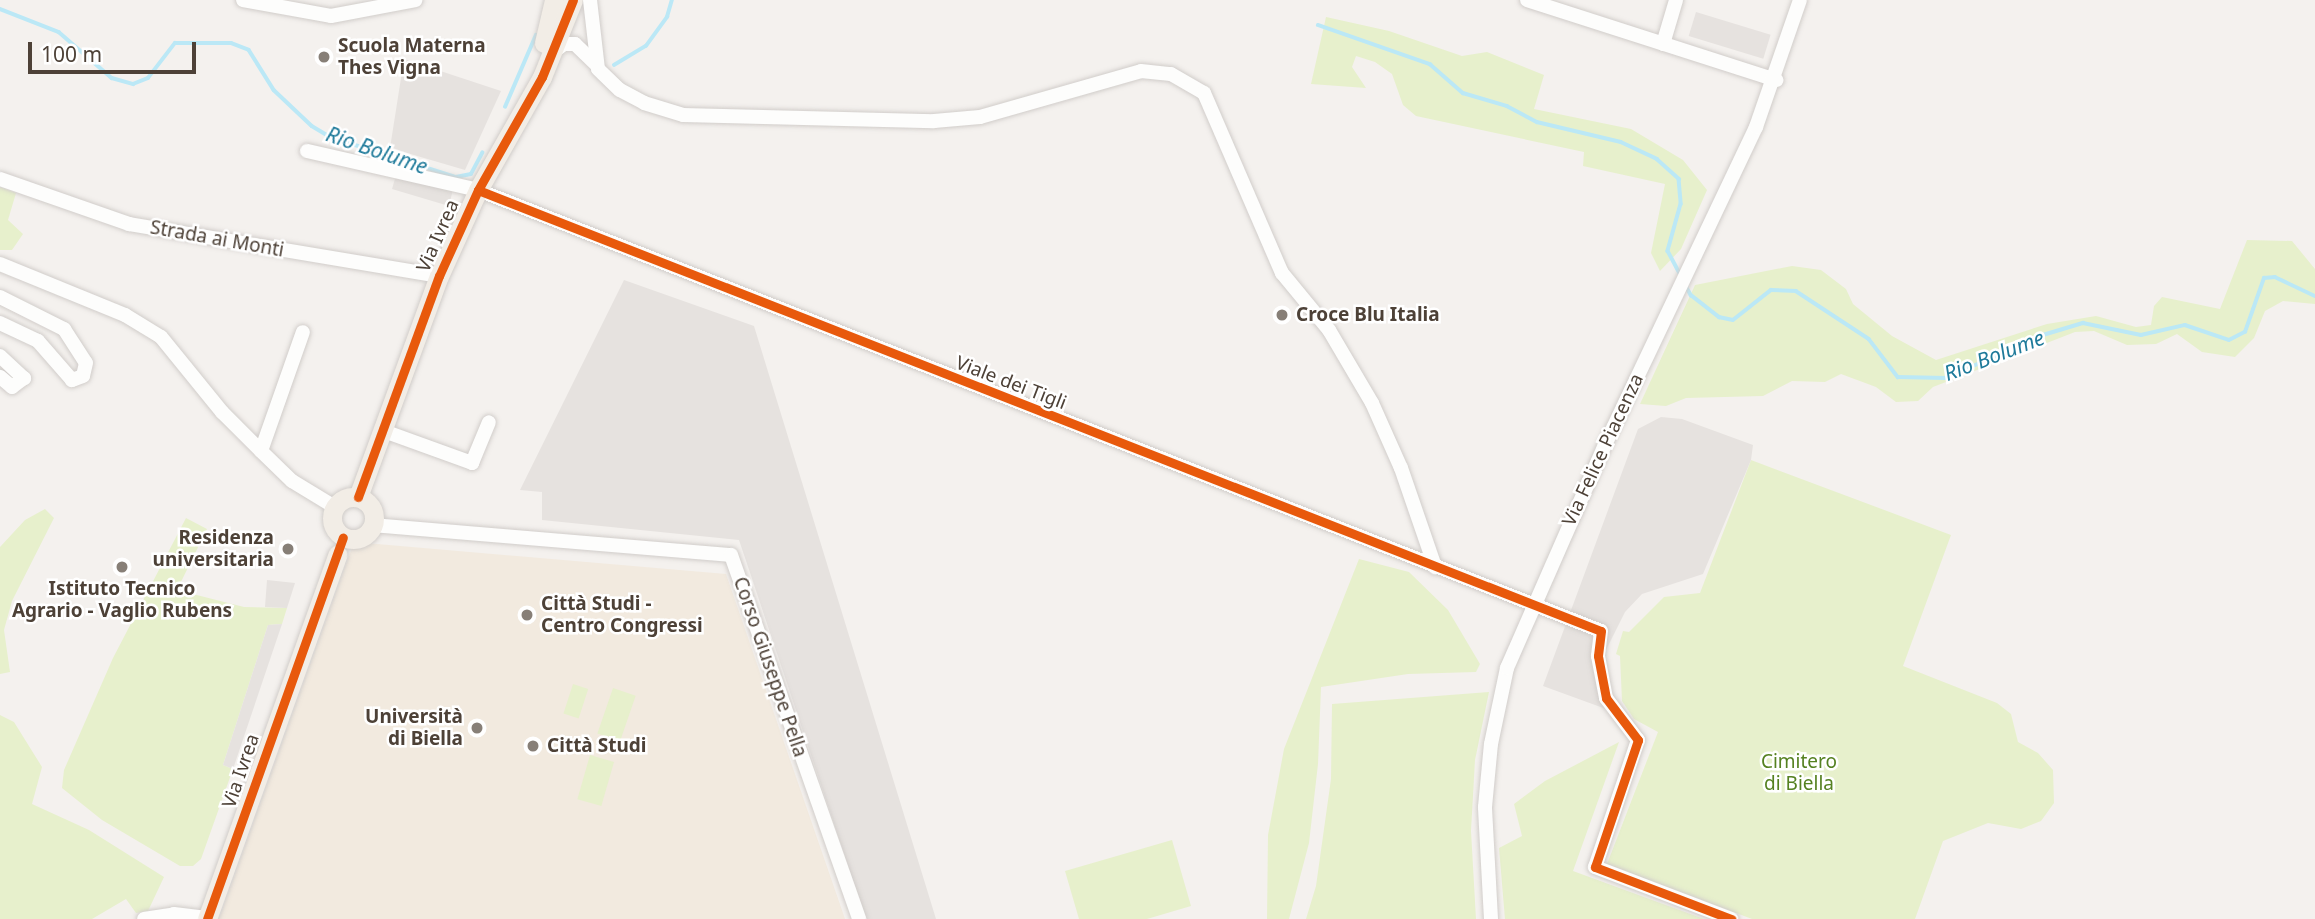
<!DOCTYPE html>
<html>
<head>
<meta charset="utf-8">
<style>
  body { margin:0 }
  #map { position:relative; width:2315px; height:919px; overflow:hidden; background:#f4f1ee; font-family:"Noto Sans",sans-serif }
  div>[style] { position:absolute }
  .education>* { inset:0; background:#f2eadf }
  .green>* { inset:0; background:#e7f0cc; transform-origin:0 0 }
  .parking>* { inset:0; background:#e6e2df; transform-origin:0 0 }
  .stream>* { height:3.5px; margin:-1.75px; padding:0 1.75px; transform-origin:1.75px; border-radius:1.75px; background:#bbe8f6 }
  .roads { filter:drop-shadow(0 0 2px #d1cdca) drop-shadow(0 0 2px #d1cdca) }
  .minor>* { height:14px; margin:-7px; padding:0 7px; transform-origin:7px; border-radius:7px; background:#fdfdfc }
  .major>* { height:19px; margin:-9.5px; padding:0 9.5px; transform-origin:9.5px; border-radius:9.5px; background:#f2ede6 }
  .major>.ring { margin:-9.5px; padding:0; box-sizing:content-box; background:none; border:19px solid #f2ede6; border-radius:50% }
  .cycleway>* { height:9px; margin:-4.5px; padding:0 4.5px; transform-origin:4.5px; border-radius:4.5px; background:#e8590c }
  .dots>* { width:19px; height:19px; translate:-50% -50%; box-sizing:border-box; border:4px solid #fff; border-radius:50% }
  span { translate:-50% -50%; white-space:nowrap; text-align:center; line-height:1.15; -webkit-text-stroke:5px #fff; paint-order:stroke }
  .poi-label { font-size:19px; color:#4d4137; font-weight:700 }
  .left { translate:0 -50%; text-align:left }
  .right { translate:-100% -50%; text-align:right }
  .street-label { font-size:19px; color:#4d4137 }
  .park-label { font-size:19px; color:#558121 }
  .water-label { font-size:21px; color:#1e7a9a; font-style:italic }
  .scale { position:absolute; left:28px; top:42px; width:168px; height:32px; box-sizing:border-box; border:4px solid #4d4137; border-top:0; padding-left:9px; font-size:21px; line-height:24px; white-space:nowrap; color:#4d4137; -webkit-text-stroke:5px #fff; paint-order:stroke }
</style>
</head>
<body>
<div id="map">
  <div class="education">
    <div style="clip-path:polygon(354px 542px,726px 574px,845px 919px,219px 919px)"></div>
  </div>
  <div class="green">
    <div style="clip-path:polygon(1326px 17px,1389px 31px,1462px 56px,1487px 52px,1544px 75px,1534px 109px,1631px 129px,1683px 160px,1707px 190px,1681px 249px,1660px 271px,1651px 253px,1665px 184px,1583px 166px,1584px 152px,1416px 116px,1403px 105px,1392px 74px,1375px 62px,1356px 56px,1352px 67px,1366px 88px,1311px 84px)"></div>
    <div style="clip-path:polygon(0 187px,16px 193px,8px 220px,23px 234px,12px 250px,0 250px)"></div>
    <div style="clip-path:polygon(2247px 240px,2292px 241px,2315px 269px,2315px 304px,2283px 301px,2265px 311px,2254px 338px,2235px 357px,2202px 352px,2177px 334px,2156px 344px,2127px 345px,2094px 331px,2075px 332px,1933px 387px,1918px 401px,1896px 402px,1876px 387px,1841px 374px,1825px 382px,1792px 381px,1763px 396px,1686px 398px,1666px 406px,1640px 404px,1695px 285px,1792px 266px,1821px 270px,1846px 289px,1853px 304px,1892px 336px,1936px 360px,2047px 324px,2096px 316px,2136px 327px,2151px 325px,2154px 306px,2162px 297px,2220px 309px)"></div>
    <div style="clip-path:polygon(1751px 460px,1951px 535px,1903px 666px,1997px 703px,2011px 714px,2018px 742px,2038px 753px,2053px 770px,2054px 803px,2041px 821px,2021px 829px,1988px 823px,1943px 841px,1915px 919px,1752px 919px,1607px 864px,1658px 732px,1634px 719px,1622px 701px,1620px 656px,1616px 654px,1623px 631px,1629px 632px,1664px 597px,1700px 593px)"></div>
    <div style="clip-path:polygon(45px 509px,54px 518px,12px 601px,4px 630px,10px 672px,0 674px,0 547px,25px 520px)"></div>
    <div style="clip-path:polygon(186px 518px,207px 529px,177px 590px,244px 607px,287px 608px,282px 624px,268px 625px,223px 765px,233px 769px,201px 859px,193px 866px,180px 866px,102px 820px,62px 788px,64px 770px,113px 658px)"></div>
    <div style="clip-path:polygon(1359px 559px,1409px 572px,1448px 610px,1480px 664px,1476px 672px,1408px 674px,1321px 687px,1318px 764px,1309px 843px,1289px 919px,1267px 919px,1268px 835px,1284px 749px)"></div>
    <div style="left:573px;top:684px;width:16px;height:31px;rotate:18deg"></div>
    <div style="left:613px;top:688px;width:24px;height:48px;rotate:19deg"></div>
    <div style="clip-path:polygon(1489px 692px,1475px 760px,1471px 831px,1476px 919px,1306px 919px,1316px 886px,1331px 779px,1332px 704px)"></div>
    <div style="clip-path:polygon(0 715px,14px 722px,42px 767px,32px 804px,89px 830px,164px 877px,148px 911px,136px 913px,126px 899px,92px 919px,0 919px)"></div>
    <div style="clip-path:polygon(1619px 742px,1573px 871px,1704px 919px,1505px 919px,1499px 848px,1522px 836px,1514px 804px,1545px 781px)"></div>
    <div style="left:590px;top:755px;width:25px;height:46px;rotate:16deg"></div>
    <div style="clip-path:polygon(1172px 840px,1191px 906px,1147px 919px,1079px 919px,1065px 871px)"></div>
  </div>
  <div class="parking">
    <div style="left:1696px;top:12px;width:78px;height:25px;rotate:17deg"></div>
    <div style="clip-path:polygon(404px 59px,501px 91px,465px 170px,390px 148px)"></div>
    <div style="clip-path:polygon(397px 172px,454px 185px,449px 206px,392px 189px)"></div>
    <div style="clip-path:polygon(624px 280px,754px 326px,936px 919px,866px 919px,739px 540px,542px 520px,542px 492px,520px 490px)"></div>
    <div style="clip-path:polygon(1661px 417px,1682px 419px,1753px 445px,1751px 460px,1703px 574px,1642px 594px,1625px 612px,1603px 656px,1606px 709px,1543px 686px,1638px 429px)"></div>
    <div style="clip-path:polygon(267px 580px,295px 583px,287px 608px,265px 607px)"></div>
    <div style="clip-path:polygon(282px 624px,233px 769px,223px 765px,268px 625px)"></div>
  </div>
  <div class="stream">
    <div style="left:0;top:9px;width:63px;rotate:21.3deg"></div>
    <div style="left:59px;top:32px;width:70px;rotate:41deg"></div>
    <div style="left:112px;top:78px;width:22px;rotate:16deg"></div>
    <div style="left:133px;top:84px;width:16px;rotate:-22deg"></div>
    <div style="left:148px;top:78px;width:44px;rotate:-52.4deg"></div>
    <div style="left:175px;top:43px;width:56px"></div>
    <div style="left:231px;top:43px;width:19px;rotate:21deg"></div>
    <div style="left:249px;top:50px;width:47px;rotate:58deg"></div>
    <div style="left:274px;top:90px;width:52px;rotate:43.5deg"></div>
    <div style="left:312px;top:126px;width:21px;rotate:31deg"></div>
    <div style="left:330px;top:137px;width:132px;rotate:17.6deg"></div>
    <div style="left:456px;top:177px;width:15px;rotate:-11deg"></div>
    <div style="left:471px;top:174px;width:24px;rotate:-62deg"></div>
    <div style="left:1318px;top:25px;width:119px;rotate:19.2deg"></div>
    <div style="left:1430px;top:64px;width:44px;rotate:41.3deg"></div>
    <div style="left:1463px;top:93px;width:46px;rotate:16.5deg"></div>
    <div style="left:1507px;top:106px;width:34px;rotate:28deg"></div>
    <div style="left:1537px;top:122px;width:86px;rotate:13.4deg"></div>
    <div style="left:1621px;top:142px;width:40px;rotate:25deg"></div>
    <div style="left:1657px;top:159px;width:30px;rotate:42deg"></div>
    <div style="left:1679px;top:179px;width:25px;rotate:85deg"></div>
    <div style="left:1681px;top:204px;width:49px;rotate:105.5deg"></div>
    <div style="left:1668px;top:251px;width:26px;rotate:62deg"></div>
    <div style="left:614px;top:65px;width:37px;rotate:-31deg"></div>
    <div style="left:646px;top:46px;width:36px;rotate:-54deg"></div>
    <div style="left:667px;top:17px;width:18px;rotate:-74deg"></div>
    <div style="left:505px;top:107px;width:78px;rotate:-66.7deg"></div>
    <div style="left:1685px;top:284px;width:13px;rotate:61deg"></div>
    <div style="left:1691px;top:295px;width:36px;rotate:38deg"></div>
    <div style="left:1719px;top:317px;width:14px;rotate:12deg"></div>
    <div style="left:1733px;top:320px;width:48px;rotate:-38.3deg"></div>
    <div style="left:1771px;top:290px;width:25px;rotate:2deg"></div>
    <div style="left:1796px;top:291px;width:87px;rotate:33.3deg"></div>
    <div style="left:1869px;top:339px;width:48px;rotate:52.7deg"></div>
    <div style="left:1898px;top:377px;width:48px;rotate:1.2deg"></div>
    <div style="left:1946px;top:378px;width:106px;rotate:-23.9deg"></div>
    <div style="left:2043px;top:335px;width:42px;rotate:-16.7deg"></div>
    <div style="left:2083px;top:323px;width:59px;rotate:11.7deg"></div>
    <div style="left:2141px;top:335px;width:45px;rotate:-12.8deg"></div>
    <div style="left:2185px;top:325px;width:46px;rotate:18.8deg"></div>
    <div style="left:2229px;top:340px;width:18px;rotate:-27deg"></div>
    <div style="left:2245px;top:332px;width:57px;rotate:-70.6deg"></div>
    <div style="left:2264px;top:278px;width:11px;rotate:-5deg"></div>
    <div style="left:2275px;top:277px;width:44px;rotate:25.4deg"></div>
  </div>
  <div class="roads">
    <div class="minor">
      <div style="left:243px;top:0;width:89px;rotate:10.3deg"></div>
      <div style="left:331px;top:16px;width:86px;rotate:-10.7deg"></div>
      <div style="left:590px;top:0;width:69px;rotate:83.4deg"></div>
      <div style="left:598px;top:69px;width:30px;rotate:44deg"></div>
      <div style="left:620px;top:90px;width:27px;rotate:28deg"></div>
      <div style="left:644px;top:103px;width:41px;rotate:17.1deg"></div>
      <div style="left:683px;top:115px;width:251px;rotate:1.4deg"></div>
      <div style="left:934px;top:121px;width:46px;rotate:-5deg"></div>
      <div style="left:980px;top:117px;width:167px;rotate:-15.9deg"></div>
      <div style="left:1141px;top:71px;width:30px;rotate:6deg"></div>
      <div style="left:1171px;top:74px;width:38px;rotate:30deg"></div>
      <div style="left:1204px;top:93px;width:196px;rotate:66.6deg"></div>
      <div style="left:1282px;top:273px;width:74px;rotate:50.5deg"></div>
      <div style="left:1329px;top:330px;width:85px;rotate:59.5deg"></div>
      <div style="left:1372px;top:403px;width:71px;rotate:66deg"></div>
      <div style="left:1401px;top:468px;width:105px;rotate:71deg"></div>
      <div style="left:1527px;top:0;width:262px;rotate:17.8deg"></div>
      <div style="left:1663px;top:44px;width:46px;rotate:-73.5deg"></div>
      <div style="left:552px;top:53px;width:15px;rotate:-37deg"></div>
      <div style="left:564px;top:44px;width:11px"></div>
      <div style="left:575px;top:44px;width:28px;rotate:44deg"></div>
      <div style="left:307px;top:151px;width:175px;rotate:12.8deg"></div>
      <div style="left:478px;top:190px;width:1206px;rotate:21.44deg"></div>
      <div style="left:1601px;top:631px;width:25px;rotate:97deg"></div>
      <div style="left:1598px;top:656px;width:43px;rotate:79.2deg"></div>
      <div style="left:1606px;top:698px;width:53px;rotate:52.7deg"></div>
      <div style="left:1638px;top:740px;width:134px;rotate:108.7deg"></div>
      <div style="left:1595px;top:867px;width:146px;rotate:20.9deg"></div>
      <div style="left:0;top:179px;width:137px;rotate:19.2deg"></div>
      <div style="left:129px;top:224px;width:314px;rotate:9.5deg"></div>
      <div style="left:0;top:264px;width:135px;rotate:22.2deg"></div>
      <div style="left:125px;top:315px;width:42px;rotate:31.4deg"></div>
      <div style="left:161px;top:337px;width:97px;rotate:50.9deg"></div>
      <div style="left:222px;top:412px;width:55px;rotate:45deg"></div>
      <div style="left:261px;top:451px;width:43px;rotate:44.1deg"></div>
      <div style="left:292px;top:481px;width:50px;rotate:31.2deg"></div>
      <div style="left:0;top:297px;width:72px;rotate:26.6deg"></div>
      <div style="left:64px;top:329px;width:40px;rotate:57.1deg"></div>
      <div style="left:86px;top:363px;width:13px;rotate:103deg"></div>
      <div style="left:83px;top:376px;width:12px;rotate:160deg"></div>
      <div style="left:72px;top:380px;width:52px;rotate:-131.1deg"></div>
      <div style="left:38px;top:341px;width:42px;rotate:-154.7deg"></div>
      <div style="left:0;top:356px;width:33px;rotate:43deg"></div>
      <div style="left:24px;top:378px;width:15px;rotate:143deg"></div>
      <div style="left:12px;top:387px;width:16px;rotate:-140deg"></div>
      <div style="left:381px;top:430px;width:97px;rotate:19.9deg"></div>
      <div style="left:472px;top:463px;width:44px;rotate:-67.5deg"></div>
      <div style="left:261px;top:451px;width:126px;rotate:-70.6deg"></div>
      <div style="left:373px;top:525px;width:359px;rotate:4.8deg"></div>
      <div style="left:731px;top:555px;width:386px;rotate:70.6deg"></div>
      <div style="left:144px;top:919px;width:30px;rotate:-9deg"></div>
      <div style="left:174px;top:914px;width:33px;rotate:7deg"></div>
      <div style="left:1491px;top:919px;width:112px;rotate:-93.1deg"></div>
      <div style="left:1485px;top:807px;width:63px;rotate:-84.6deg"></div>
      <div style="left:1491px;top:744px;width:78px;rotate:-78.1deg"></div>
      <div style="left:1507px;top:668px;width:244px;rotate:-66.3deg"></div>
      <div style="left:1605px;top:445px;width:352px;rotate:-64.6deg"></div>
      <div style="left:1756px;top:127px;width:134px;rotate:-70.9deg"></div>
    </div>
    <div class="major">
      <div style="left:544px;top:43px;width:44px;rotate:-76.9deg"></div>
      <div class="ring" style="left:332px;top:497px;width:23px;height:23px"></div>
      <div style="left:358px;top:497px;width:235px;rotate:-69.9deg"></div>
      <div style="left:439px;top:276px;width:94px;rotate:-65.6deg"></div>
      <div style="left:478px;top:190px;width:130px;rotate:-60.5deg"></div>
      <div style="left:542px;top:77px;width:83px;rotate:-68.1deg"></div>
      <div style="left:207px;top:919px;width:387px;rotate:-70.3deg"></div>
    </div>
  </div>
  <div class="cycleway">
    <div style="left:478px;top:190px;width:1206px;rotate:21.44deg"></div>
    <div style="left:1601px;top:631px;width:25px;rotate:97deg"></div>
    <div style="left:1598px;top:656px;width:43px;rotate:79.2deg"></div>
    <div style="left:1606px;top:698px;width:53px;rotate:52.7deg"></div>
    <div style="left:1638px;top:740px;width:134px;rotate:108.7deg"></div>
    <div style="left:1595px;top:867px;width:146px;rotate:20.9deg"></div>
    <div style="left:358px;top:497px;width:235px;rotate:-69.9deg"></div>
    <div style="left:439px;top:276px;width:94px;rotate:-65.6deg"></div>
    <div style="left:478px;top:190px;width:130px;rotate:-60.5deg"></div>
    <div style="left:542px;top:77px;width:83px;rotate:-68.1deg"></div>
    <div style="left:207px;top:919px;width:405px;rotate:-70.4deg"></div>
  </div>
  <div class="dots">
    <div style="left:324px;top:57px;background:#877f77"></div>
    <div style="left:1282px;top:315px;background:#877f77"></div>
    <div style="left:288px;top:549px;background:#877f77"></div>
    <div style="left:122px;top:567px;background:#877f77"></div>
    <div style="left:527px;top:615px;background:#877f77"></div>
    <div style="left:477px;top:728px;background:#877f77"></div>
    <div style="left:533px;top:746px;background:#877f77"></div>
  </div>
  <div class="poi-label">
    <span class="left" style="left:338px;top:57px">Scuola Materna<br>Thes Vigna</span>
    <span class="left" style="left:1296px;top:315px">Croce Blu Italia</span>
    <span class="right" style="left:274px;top:549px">Residenza<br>universitaria</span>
    <span style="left:122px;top:600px">Istituto Tecnico<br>Agrario - Vaglio Rubens</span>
    <span class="left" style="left:541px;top:615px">Città Studi -<br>Centro Congressi</span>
    <span class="right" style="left:463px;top:728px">Università<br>di Biella</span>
    <span class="left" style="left:547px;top:746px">Città Studi</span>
  </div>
  <div class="street-label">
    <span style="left:438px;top:236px;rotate:-66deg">Via Ivrea</span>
    <span style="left:217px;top:239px;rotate:10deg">Strada ai Monti</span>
    <span style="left:1011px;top:383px;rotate:21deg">Viale dei Tigli</span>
    <span style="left:1603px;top:450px;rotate:-65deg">Via Felice Piacenza</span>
    <span style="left:770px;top:667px;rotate:71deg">Corso Giuseppe Pella</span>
    <span style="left:241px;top:771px;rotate:-71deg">Via Ivrea</span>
  </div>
  <div class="park-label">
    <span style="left:1799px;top:773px">Cimitero<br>di Biella</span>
  </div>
  <div class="water-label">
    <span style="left:377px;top:150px;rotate:19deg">Rio Bolume</span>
    <span style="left:1994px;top:355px;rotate:-21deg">Rio Bolume</span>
  </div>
  <div class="scale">100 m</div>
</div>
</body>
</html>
